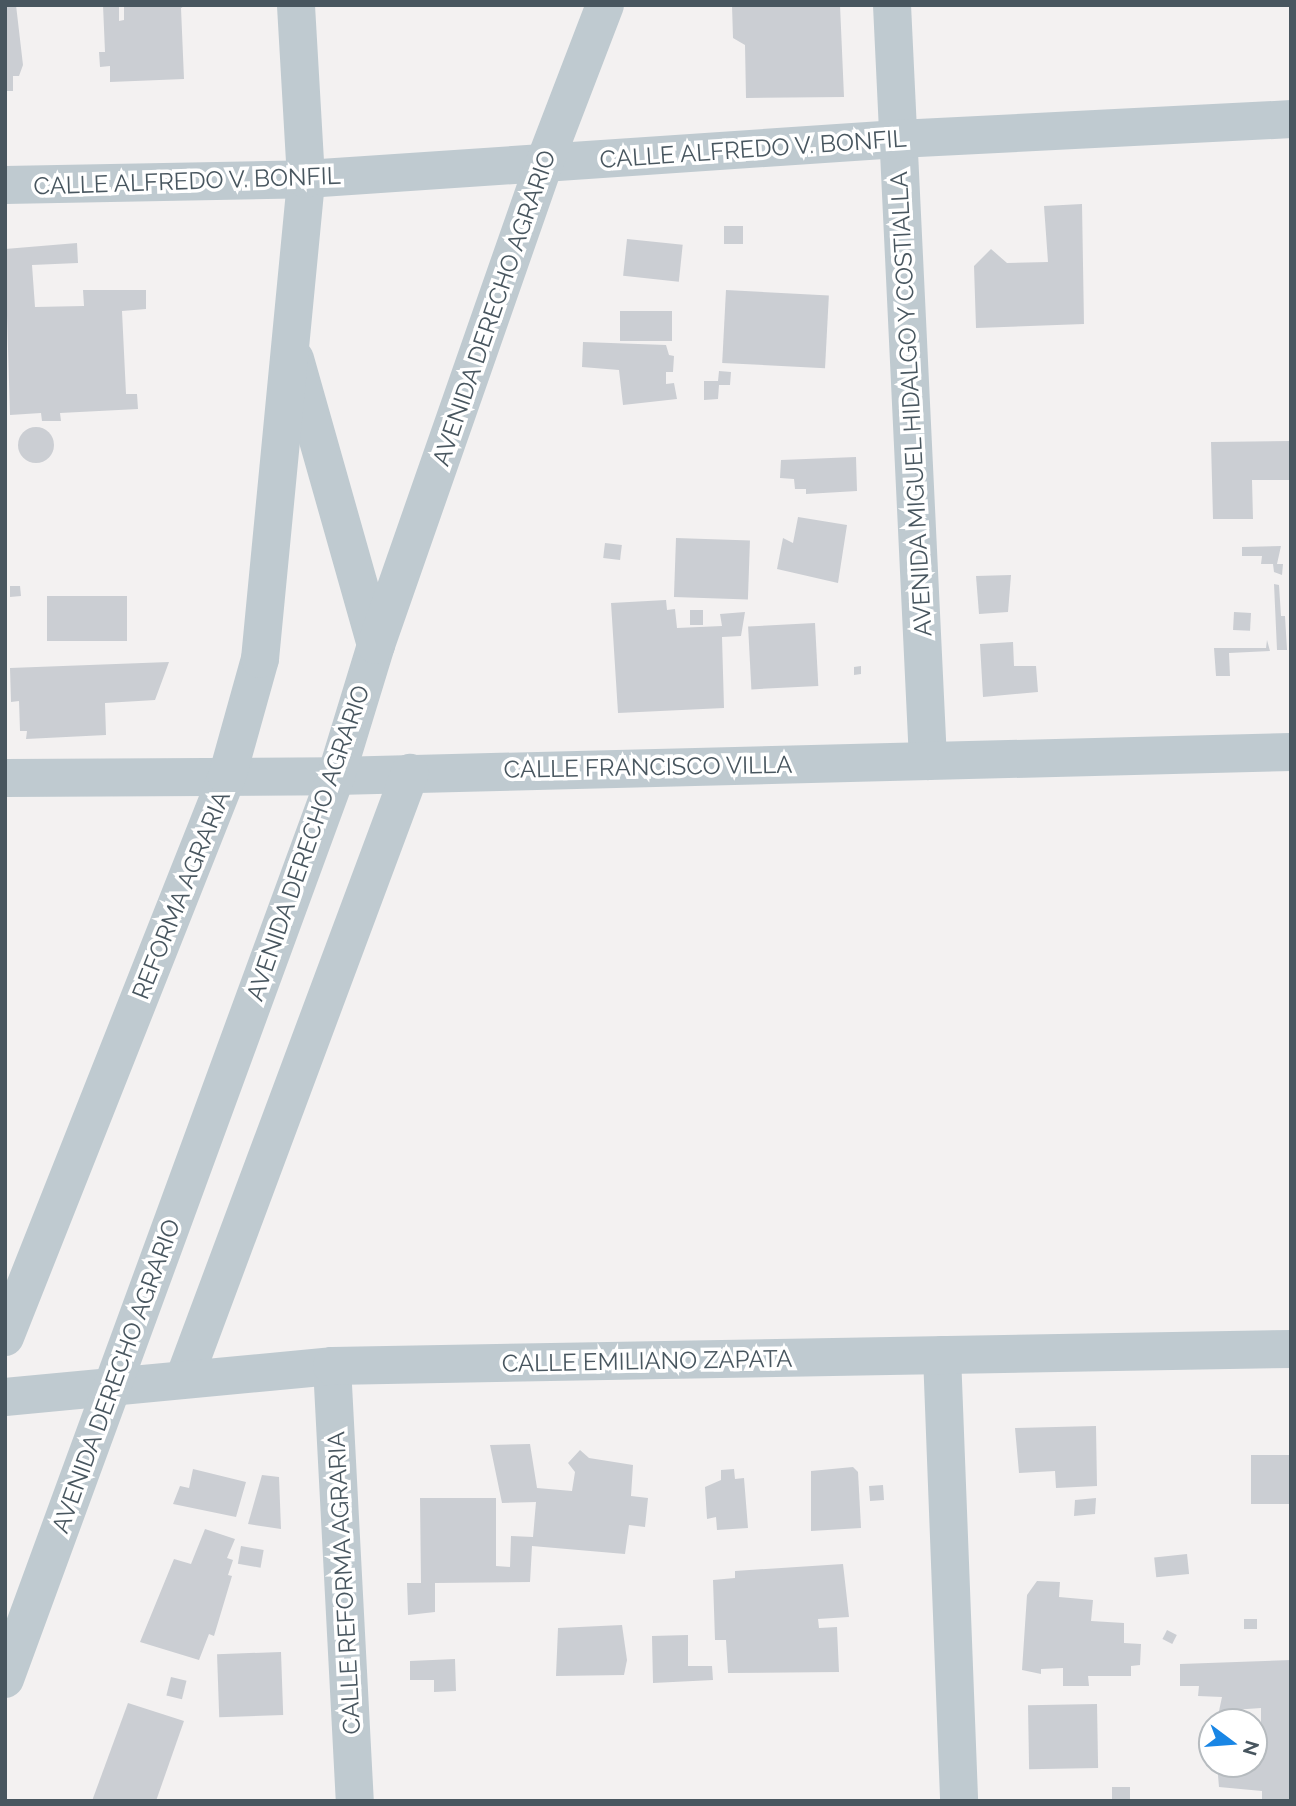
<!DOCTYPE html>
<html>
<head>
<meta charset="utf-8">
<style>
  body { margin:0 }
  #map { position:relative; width:1296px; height:1806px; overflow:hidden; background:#f3f1f1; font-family:Raleway,sans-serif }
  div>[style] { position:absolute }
  .building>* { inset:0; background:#cbced3; transform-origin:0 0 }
  .round { border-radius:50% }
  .minor>* { height:38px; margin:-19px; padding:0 19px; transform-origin:19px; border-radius:19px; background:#bfcad0 }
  span { translate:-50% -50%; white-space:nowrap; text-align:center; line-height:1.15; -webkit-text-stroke:7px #fff; paint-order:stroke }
  .street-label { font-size:24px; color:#48565f }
  .frame { position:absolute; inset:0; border:7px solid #48565f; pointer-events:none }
  .north { position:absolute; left:1198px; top:1708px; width:70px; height:70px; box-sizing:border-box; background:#fff; border:2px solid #b6bbbf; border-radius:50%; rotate:106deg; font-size:19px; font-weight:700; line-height:28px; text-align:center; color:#48565f }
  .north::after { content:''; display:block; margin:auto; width:24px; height:32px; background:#1986e5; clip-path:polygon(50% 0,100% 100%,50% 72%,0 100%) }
</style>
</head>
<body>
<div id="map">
  <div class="building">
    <div style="clip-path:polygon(5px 5px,16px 5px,23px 65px,19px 76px,13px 76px,13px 91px,5px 91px)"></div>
    <div style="clip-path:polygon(103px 5px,119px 5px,119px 21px,124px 20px,124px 5px,186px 5px,181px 8px,184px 79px,110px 82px,110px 66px,100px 67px,99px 52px,105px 52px)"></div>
    <div style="clip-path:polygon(732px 5px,840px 5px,844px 97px,746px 98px,745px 45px,733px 38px)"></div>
    <div style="clip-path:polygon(1082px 204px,1084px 324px,976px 328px,974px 266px,991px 249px,1007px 263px,1048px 262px,1044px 206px)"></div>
    <div style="left:724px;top:226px;width:19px;height:18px"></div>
    <div style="left:627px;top:239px;width:56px;height:37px;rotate:6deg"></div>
    <div style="clip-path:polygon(77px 243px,78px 263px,32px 265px,35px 307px,84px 306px,83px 290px,146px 290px,146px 309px,122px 311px,126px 394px,137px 394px,138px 409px,60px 413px,61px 421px,42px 421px,41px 413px,10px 415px,5px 249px)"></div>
    <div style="left:726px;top:290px;width:103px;height:73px;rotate:3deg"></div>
    <div style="left:672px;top:311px;width:30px;height:52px;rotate:90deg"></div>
    <div style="clip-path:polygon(583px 342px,666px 345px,669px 355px,674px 356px,673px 372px,666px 372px,666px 384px,674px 383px,677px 399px,623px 405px,619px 370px,582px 367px)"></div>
    <div style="clip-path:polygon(719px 371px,731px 372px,730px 385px,719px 385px,718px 399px,704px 400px,704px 381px,718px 381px)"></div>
    <div class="round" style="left:18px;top:427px;width:36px;height:36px"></div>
    <div style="clip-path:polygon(1291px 441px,1291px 480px,1252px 480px,1253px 519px,1213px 519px,1211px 442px)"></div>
    <div style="clip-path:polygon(856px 457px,857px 491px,806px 494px,806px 489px,795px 489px,794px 479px,780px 478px,781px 460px)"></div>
    <div style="clip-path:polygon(798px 517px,847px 525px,838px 583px,777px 569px,783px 538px,793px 543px)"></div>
    <div style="left:676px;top:538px;width:74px;height:59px;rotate:2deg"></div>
    <div style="left:605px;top:543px;width:17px;height:15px;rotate:7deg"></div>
    <div style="clip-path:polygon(1281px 546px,1277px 564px,1283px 564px,1282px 575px,1274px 572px,1273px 564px,1261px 564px,1262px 556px,1242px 556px,1242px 547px)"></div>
    <div style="clip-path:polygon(1011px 575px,1008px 612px,979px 614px,976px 576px)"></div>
    <div style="clip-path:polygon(1274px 584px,1279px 585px,1281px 616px,1285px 616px,1287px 650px,1277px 650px)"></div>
    <div style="clip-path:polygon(10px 586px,20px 586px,21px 596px,10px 597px)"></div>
    <div style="left:47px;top:596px;width:80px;height:45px"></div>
    <div style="clip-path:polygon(666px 600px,667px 610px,675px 609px,677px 628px,722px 626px,720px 614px,745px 612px,741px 636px,722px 637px,724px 708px,618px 713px,611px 603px)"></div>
    <div style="left:690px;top:610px;width:13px;height:15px"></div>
    <div style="left:1234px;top:612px;width:17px;height:18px;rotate:3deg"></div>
    <div style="left:815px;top:623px;width:63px;height:67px;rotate:87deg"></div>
    <div style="clip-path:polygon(1267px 640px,1270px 651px,1229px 653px,1230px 676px,1216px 676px,1214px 648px,1266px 648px)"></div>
    <div style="clip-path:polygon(1013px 642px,1014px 666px,1036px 666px,1038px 692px,983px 697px,980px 644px)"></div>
    <div style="clip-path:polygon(169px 662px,155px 700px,105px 703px,106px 735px,26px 739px,27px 731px,20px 731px,19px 701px,11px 702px,10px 668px)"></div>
    <div style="clip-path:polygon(861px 666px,861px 674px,854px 675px,854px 667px)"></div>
    <div style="clip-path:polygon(1096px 1426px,1097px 1486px,1056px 1488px,1055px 1471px,1019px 1473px,1015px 1428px)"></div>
    <div style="clip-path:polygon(530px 1444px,537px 1488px,572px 1491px,575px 1472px,568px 1463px,580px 1450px,589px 1458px,633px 1465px,631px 1496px,648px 1498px,645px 1527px,629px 1525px,625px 1554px,532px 1546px,530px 1582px,435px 1583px,435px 1612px,408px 1615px,407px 1583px,421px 1583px,420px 1498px,496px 1498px,496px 1566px,510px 1567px,511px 1536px,533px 1537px,536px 1502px,502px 1503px,490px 1445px)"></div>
    <div style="left:1291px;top:1455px;width:49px;height:40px;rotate:90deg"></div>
    <div style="clip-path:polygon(853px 1467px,858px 1472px,861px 1528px,811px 1531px,811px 1471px)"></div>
    <div style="clip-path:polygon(193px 1469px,246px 1482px,236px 1517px,173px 1504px,180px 1486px,189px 1488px)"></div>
    <div style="clip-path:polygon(734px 1469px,735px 1479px,744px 1478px,748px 1528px,717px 1530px,716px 1517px,707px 1519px,705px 1487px,721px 1480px,721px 1470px)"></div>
    <div style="clip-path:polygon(262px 1475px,279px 1477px,281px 1529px,248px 1524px)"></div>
    <div style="left:883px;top:1485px;width:15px;height:14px;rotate:86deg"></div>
    <div style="clip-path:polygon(1096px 1498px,1095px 1514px,1074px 1516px,1075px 1500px)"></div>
    <div style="clip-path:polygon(205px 1529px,235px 1539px,227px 1558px,233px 1560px,228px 1575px,232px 1576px,214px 1636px,209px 1634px,199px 1660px,140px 1642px,174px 1559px,191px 1564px)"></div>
    <div style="left:241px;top:1546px;width:23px;height:18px;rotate:10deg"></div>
    <div style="left:1187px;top:1554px;width:20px;height:33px;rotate:84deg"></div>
    <div style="clip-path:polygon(843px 1564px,849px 1617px,818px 1619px,819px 1628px,837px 1627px,839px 1672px,728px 1673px,726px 1640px,715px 1640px,713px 1580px,735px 1578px,735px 1571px)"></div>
    <div style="clip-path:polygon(1037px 1581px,1060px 1582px,1059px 1597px,1093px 1600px,1091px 1621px,1124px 1623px,1124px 1643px,1141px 1644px,1140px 1665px,1131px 1666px,1131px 1676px,1088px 1676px,1089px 1686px,1063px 1686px,1063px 1668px,1041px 1669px,1041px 1674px,1022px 1670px,1027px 1595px)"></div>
    <div style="left:1244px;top:1619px;width:13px;height:10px"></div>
    <div style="clip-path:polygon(622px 1625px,627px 1660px,624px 1675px,556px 1676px,558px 1628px)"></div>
    <div style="left:1167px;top:1630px;width:11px;height:10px;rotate:27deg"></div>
    <div style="clip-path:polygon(688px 1635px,688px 1666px,712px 1666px,713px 1680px,653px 1683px,652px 1636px)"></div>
    <div style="left:281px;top:1652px;width:63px;height:64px;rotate:88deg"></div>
    <div style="clip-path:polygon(455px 1659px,456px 1691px,434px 1692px,434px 1680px,410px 1680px,410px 1661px)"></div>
    <div style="clip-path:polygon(1291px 1660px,1291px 1801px,1262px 1801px,1262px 1791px,1219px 1787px,1217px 1764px,1254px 1764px,1254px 1757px,1261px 1757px,1261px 1708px,1219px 1711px,1222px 1697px,1198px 1696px,1199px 1686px,1180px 1686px,1180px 1664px)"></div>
    <div style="left:171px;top:1677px;width:16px;height:19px;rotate:14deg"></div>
    <div style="clip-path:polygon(128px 1703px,184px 1721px,156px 1801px,92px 1801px)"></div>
    <div style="left:1097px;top:1704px;width:64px;height:69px;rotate:89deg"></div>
    <div style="left:1130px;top:1787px;width:14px;height:18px;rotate:90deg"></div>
  </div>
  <div class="minor">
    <div style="left:892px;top:5px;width:757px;rotate:87.27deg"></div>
    <div style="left:5px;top:185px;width:301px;rotate:-1.1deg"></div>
    <div style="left:306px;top:179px;width:593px;rotate:-3.87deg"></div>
    <div style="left:898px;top:139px;width:394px;rotate:-2.9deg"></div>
    <div style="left:295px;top:359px;width:297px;rotate:74.2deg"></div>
    <div style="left:5px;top:778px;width:331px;rotate:-0.3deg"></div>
    <div style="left:336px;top:776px;width:955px;rotate:-1.44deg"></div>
    <div style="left:5px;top:1337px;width:602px;rotate:-68.38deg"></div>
    <div style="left:227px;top:777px;width:123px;rotate:-74.4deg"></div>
    <div style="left:260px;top:659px;width:482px;rotate:-84.5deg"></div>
    <div style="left:306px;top:179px;width:174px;rotate:-93.3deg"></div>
    <div style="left:942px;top:1355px;width:446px;rotate:87.8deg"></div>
    <div style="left:332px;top:1366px;width:436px;rotate:87deg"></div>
    <div style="left:184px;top:1379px;width:647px;rotate:-69.55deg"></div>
    <div style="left:5px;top:1397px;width:328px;rotate:-5.4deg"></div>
    <div style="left:332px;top:1366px;width:959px;rotate:-1.02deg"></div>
    <div style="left:5px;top:1679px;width:962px;rotate:-69.87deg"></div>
    <div style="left:336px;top:776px;width:137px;rotate:-73deg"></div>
    <div style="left:376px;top:645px;width:509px;rotate:-70.75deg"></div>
    <div style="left:544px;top:164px;width:170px;rotate:-69deg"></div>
  </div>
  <div class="street-label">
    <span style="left:753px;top:149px;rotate:-4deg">CALLE ALFREDO V. BONFIL</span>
    <span style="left:187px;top:181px;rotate:-2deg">CALLE ALFREDO V. BONFIL</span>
    <span style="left:494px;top:308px;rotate:-71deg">AVENIDA DERECHO AGRARIO</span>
    <span style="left:911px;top:404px;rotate:-93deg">AVENIDA MIGUEL HIDALGO Y COSTIALLA</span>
    <span style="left:648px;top:767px;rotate:-1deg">CALLE FRANCISCO VILLA</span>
    <span style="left:308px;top:843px;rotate:-71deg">AVENIDA DERECHO AGRARIO</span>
    <span style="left:181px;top:895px;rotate:-68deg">REFORMA AGRARIA</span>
    <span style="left:647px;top:1361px;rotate:-1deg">CALLE EMILIANO ZAPATA</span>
    <span style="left:116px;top:1376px;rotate:-70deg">AVENIDA DERECHO AGRARIO</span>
    <span style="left:344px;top:1583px;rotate:-93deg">CALLE REFORMA AGRARIA</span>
  </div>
  <div class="frame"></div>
  <div class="north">N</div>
</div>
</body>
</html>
